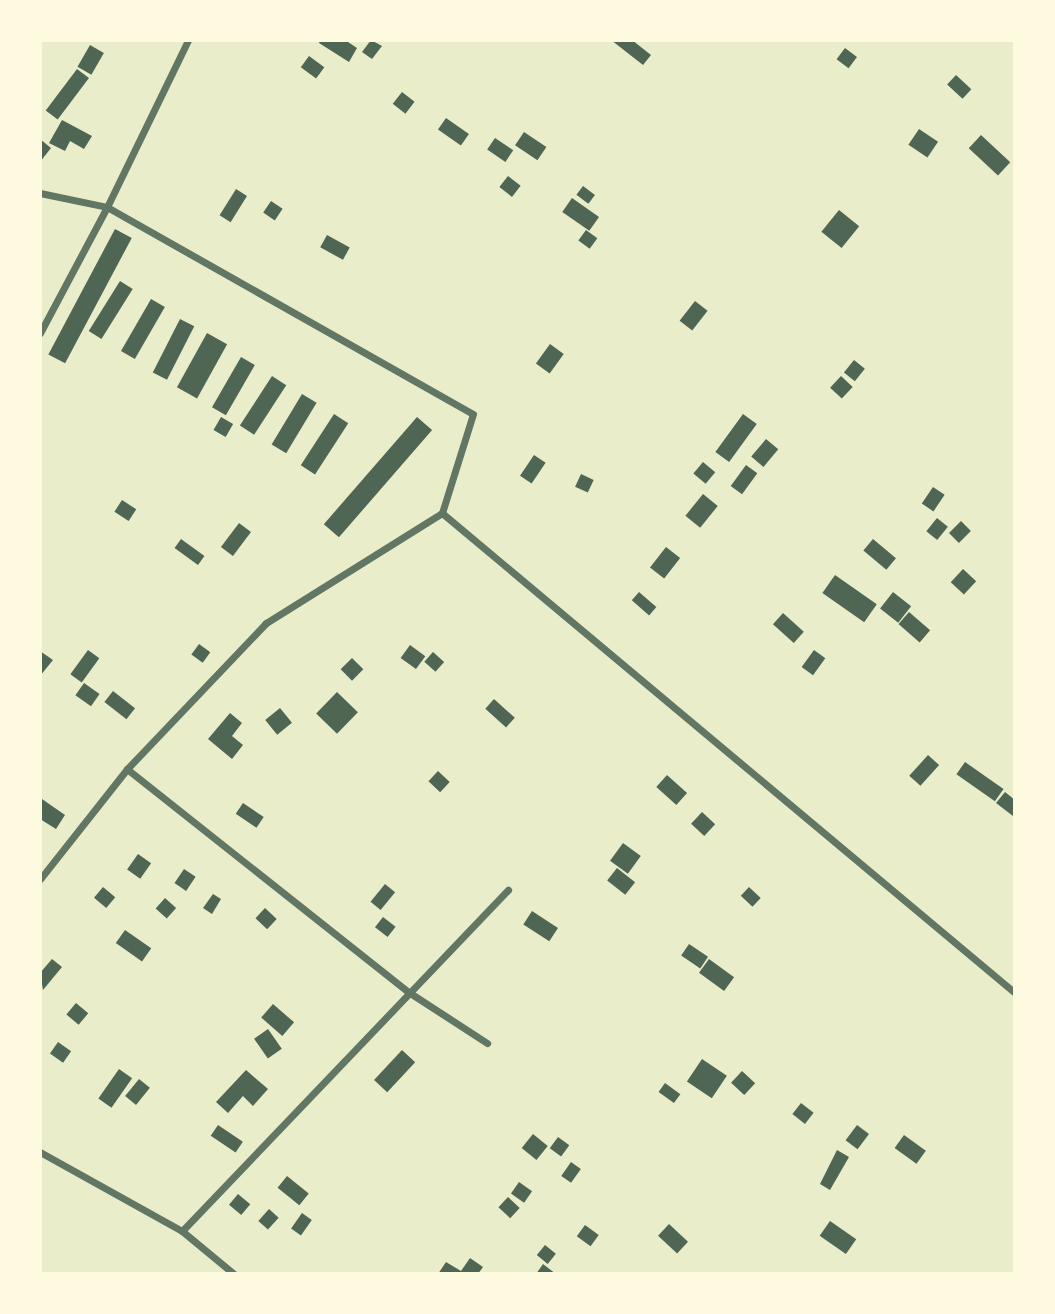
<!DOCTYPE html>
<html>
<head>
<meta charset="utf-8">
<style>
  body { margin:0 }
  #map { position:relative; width:1055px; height:1314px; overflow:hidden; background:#e9edc9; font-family:Poppins,sans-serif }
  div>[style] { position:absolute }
  .building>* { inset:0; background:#4f6655; transform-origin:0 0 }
  .minor>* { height:7px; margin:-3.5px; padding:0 3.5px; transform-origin:3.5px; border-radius:3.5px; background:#617663 }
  span { translate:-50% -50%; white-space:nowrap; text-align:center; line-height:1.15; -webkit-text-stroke:7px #fefae0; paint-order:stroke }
  .frame { position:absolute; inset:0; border:42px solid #fefae0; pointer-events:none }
</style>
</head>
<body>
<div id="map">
  <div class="building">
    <div style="clip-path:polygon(320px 40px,345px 40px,357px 48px,349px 62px,319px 43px)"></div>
    <div style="clip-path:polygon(371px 40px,382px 46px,372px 59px,362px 52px)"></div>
    <div style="clip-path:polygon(611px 40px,632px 40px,651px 55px,643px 65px)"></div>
    <div style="left:90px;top:45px;width:16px;height:25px;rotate:30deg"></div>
    <div style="left:845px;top:48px;width:15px;height:14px;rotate:37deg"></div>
    <div style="left:309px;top:56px;width:19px;height:14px;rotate:36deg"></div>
    <div style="left:77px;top:69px;width:15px;height:52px;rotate:37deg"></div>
    <div style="left:956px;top:75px;width:21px;height:13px;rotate:43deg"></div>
    <div style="left:402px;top:92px;width:16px;height:15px;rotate:38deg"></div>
    <div style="left:446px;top:118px;width:28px;height:14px;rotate:35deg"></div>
    <div style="clip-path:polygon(62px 120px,92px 136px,84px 149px,70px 141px,65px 151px,49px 143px)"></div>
    <div style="left:919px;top:129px;width:23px;height:19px;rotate:34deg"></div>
    <div style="left:524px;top:132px;width:27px;height:16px;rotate:34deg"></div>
    <div style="left:981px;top:135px;width:40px;height:18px;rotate:43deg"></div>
    <div style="left:495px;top:138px;width:22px;height:14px;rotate:34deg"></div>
    <div style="clip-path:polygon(40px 139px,51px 148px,40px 162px)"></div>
    <div style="left:508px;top:176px;width:16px;height:14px;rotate:38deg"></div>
    <div style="left:583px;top:186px;width:15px;height:11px;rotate:37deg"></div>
    <div style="left:236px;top:189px;width:13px;height:31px;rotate:32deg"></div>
    <div style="left:572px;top:198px;width:33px;height:17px;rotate:35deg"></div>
    <div style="left:271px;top:201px;width:14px;height:14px;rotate:34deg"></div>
    <div style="left:839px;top:210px;width:26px;height:28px;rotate:39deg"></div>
    <div style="left:115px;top:229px;width:19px;height:142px;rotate:28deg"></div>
    <div style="left:586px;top:230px;width:14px;height:13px;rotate:36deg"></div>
    <div style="left:327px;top:235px;width:26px;height:14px;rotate:29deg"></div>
    <div style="left:120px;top:281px;width:15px;height:59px;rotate:32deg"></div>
    <div style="left:151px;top:299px;width:16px;height:60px;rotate:30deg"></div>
    <div style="left:695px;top:301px;width:16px;height:25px;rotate:38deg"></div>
    <div style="left:180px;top:319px;width:16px;height:60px;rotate:27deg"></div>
    <div style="left:207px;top:333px;width:23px;height:62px;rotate:29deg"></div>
    <div style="left:550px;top:344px;width:17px;height:24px;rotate:36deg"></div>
    <div style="left:241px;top:357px;width:16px;height:58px;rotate:30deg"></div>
    <div style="left:854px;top:360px;width:14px;height:16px;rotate:39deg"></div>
    <div style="left:272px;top:376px;width:17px;height:59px;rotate:33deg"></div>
    <div style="left:841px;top:376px;width:16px;height:16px;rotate:43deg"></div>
    <div style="left:302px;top:394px;width:17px;height:59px;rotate:31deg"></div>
    <div style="left:334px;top:414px;width:17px;height:61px;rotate:33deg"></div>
    <div style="left:743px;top:414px;width:17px;height:47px;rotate:36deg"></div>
    <div style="left:221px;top:417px;width:14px;height:15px;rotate:30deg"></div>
    <div style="left:417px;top:417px;width:20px;height:142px;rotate:41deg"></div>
    <div style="left:766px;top:439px;width:16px;height:23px;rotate:40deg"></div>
    <div style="left:534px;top:455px;width:14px;height:25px;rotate:34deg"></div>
    <div style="left:703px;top:462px;width:16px;height:15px;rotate:40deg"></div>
    <div style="left:746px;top:465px;width:14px;height:26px;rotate:36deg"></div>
    <div style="left:581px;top:474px;width:14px;height:14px;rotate:25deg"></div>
    <div style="left:933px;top:487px;width:14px;height:20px;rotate:34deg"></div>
    <div style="left:703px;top:494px;width:19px;height:28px;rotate:39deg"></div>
    <div style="left:122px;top:500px;width:17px;height:14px;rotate:33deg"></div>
    <div style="left:937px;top:518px;width:14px;height:17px;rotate:39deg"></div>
    <div style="left:961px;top:521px;width:14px;height:17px;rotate:45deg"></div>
    <div style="left:239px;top:523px;width:15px;height:30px;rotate:37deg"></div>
    <div style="left:181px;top:539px;width:29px;height:11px;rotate:36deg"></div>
    <div style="left:873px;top:539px;width:30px;height:15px;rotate:40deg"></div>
    <div style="left:666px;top:547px;width:18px;height:26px;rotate:38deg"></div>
    <div style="left:963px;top:569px;width:18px;height:18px;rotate:43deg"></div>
    <div style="left:835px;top:575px;width:51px;height:22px;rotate:35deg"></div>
    <div style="left:639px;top:592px;width:23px;height:11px;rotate:41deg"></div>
    <div style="left:893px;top:592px;width:23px;height:21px;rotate:38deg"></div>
    <div style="left:909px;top:612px;width:28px;height:16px;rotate:41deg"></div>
    <div style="left:783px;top:613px;width:28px;height:15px;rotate:42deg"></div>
    <div style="left:199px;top:644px;width:14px;height:13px;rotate:36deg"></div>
    <div style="left:410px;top:645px;width:19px;height:16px;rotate:36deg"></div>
    <div style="left:88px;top:650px;width:14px;height:30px;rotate:36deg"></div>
    <div style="left:814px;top:650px;width:14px;height:21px;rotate:36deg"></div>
    <div style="clip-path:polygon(40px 651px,53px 660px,40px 676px)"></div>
    <div style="left:433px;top:652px;width:15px;height:13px;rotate:42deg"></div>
    <div style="left:352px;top:658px;width:16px;height:16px;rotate:45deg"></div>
    <div style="left:84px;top:683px;width:19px;height:15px;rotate:35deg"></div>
    <div style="left:113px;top:691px;width:28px;height:14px;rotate:38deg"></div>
    <div style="left:337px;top:692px;width:29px;height:30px;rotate:44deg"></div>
    <div style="left:494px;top:699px;width:28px;height:13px;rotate:42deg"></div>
    <div style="left:280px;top:708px;width:19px;height:19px;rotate:51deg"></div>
    <div style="clip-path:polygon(230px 713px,242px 723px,232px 736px,243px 745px,232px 759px,208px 739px)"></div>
    <div style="left:928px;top:755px;width:15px;height:28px;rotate:42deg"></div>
    <div style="left:965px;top:762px;width:47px;height:15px;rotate:35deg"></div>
    <div style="left:438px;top:771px;width:16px;height:14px;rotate:43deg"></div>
    <div style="left:667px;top:775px;width:27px;height:16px;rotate:42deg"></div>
    <div style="clip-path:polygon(1005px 792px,1015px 800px,1013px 816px,996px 803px)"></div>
    <div style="clip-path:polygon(42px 799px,65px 815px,56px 829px,40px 819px)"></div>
    <div style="left:243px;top:803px;width:25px;height:13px;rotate:34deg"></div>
    <div style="left:702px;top:812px;width:18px;height:16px;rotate:43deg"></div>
    <div style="left:623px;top:843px;width:22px;height:22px;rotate:36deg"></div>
    <div style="left:138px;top:854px;width:16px;height:19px;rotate:35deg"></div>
    <div style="left:617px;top:868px;width:23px;height:16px;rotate:38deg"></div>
    <div style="left:184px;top:869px;width:14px;height:17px;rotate:34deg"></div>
    <div style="left:385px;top:884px;width:13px;height:23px;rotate:39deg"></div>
    <div style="left:103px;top:887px;width:16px;height:14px;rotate:40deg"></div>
    <div style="left:749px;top:887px;width:16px;height:12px;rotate:43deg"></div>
    <div style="clip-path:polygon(213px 894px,221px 899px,212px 914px,203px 908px)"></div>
    <div style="left:165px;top:898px;width:15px;height:14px;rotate:42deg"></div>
    <div style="left:265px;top:908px;width:16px;height:14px;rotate:43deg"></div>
    <div style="left:532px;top:911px;width:31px;height:16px;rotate:33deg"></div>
    <div style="left:383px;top:917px;width:16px;height:13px;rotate:38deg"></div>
    <div style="left:125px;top:930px;width:32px;height:16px;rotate:35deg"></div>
    <div style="left:689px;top:944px;width:23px;height:14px;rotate:34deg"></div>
    <div style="clip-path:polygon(52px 959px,62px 967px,43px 990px,40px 973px)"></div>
    <div style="left:709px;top:959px;width:31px;height:17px;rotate:36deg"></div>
    <div style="left:76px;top:1003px;width:16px;height:15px;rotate:40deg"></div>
    <div style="left:273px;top:1004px;width:28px;height:18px;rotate:41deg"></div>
    <div style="left:268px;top:1029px;width:24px;height:17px;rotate:55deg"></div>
    <div style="left:58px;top:1042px;width:16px;height:14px;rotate:35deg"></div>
    <div style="left:402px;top:1050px;width:18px;height:41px;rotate:43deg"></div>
    <div style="left:702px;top:1059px;width:30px;height:27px;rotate:34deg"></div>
    <div style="left:119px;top:1069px;width:16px;height:36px;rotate:35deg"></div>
    <div style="clip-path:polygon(246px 1070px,268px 1089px,253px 1106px,243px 1096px,228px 1113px,216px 1102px)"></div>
    <div style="left:742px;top:1071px;width:18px;height:16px;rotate:43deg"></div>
    <div style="left:139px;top:1079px;width:14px;height:22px;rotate:39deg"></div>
    <div style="left:665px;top:1083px;width:19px;height:11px;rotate:36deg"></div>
    <div style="left:801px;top:1103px;width:16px;height:14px;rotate:38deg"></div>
    <div style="left:218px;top:1125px;width:30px;height:13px;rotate:34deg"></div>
    <div style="left:857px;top:1125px;width:15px;height:19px;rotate:37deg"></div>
    <div style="left:533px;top:1134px;width:19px;height:18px;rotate:39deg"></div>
    <div style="left:904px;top:1135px;width:27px;height:16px;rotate:36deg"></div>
    <div style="left:558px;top:1137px;width:14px;height:14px;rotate:36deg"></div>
    <div style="clip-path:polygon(837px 1150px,849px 1157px,830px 1190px,820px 1184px)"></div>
    <div style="left:571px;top:1162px;width:12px;height:17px;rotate:35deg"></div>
    <div style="left:287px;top:1176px;width:28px;height:15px;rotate:39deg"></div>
    <div style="left:519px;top:1182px;width:16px;height:14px;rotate:35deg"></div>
    <div style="left:238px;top:1194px;width:16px;height:14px;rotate:40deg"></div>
    <div style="left:508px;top:1197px;width:16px;height:14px;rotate:43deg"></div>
    <div style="left:269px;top:1209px;width:13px;height:16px;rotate:42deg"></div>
    <div style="left:302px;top:1213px;width:12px;height:19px;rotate:35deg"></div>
    <div style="left:830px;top:1221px;width:32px;height:18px;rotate:35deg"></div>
    <div style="left:669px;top:1224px;width:26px;height:16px;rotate:43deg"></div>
    <div style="left:585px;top:1225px;width:17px;height:14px;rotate:36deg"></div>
    <div style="left:545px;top:1245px;width:14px;height:13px;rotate:39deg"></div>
    <div style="clip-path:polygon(470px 1258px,483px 1267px,478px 1274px,438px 1274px,446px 1262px,461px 1271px)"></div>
    <div style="clip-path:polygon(543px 1264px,556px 1274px,536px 1274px)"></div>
  </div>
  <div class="minor">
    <div style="left:40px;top:193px;width:68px;rotate:11.8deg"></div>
    <div style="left:107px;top:207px;width:420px;rotate:29.5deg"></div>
    <div style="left:473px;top:414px;width:104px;rotate:107.4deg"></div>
    <div style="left:442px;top:513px;width:208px;rotate:148deg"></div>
    <div style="left:266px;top:623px;width:202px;rotate:133.6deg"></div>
    <div style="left:127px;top:769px;width:140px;rotate:128.3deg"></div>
    <div style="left:40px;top:333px;width:143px;rotate:-62deg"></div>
    <div style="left:107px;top:207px;width:186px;rotate:-64.1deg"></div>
    <div style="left:442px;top:513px;width:747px;rotate:39.95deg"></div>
    <div style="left:127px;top:769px;width:361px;rotate:38.4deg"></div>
    <div style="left:410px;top:993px;width:92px;rotate:33deg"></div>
    <div style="left:40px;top:1152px;width:162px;rotate:29.1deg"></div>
    <div style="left:182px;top:1231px;width:67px;rotate:39.6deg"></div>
    <div style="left:182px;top:1231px;width:472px;rotate:-46.3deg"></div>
  </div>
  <div class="frame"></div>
</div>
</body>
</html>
